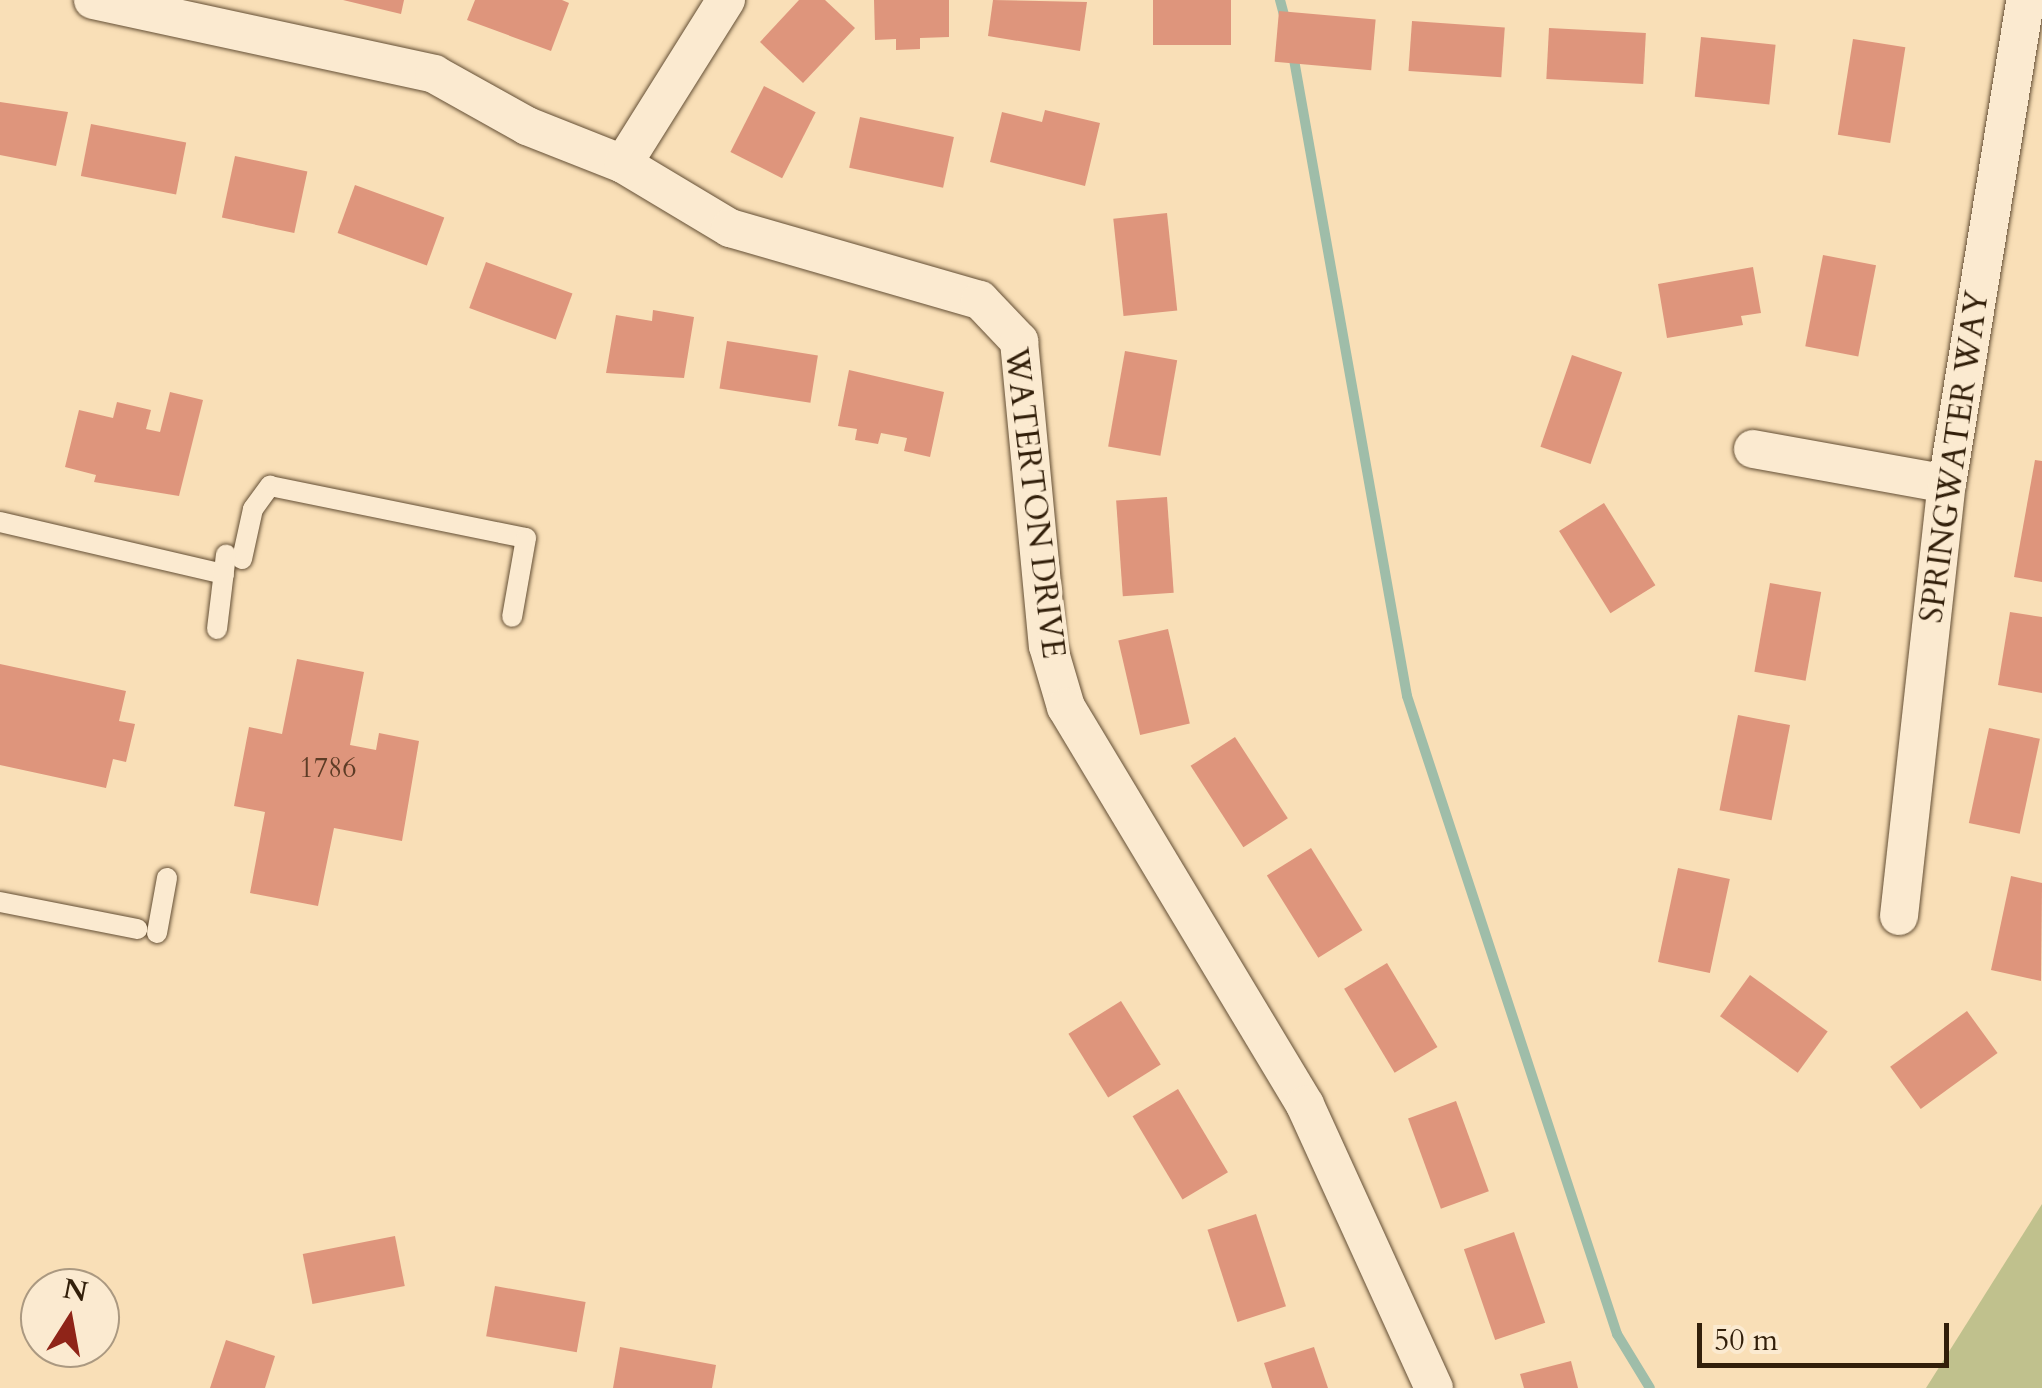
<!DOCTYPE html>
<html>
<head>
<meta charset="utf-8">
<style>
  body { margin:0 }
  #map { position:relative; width:2042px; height:1388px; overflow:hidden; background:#f9dfb7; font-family:Cardo,serif }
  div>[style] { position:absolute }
  .green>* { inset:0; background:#c0c18d }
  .stream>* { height:10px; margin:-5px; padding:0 5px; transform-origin:5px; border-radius:5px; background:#9fbda9 }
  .building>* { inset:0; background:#de957c; transform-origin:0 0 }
  .roads { filter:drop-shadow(0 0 2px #644f35) drop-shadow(0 0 2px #644f35) }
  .service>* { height:20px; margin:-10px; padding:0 10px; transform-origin:10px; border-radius:10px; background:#fbead0 }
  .minor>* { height:38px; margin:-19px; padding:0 19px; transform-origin:19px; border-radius:19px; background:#fbead0 }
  span { translate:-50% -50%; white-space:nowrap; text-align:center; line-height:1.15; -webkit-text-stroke:8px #fbead0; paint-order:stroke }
  .number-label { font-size:28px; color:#5d3c26 }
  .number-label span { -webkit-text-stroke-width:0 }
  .street-label { font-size:32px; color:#321f0a }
  .north { position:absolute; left:20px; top:1268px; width:100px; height:100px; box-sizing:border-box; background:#fbead0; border:2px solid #ab9981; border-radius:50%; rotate:11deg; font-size:28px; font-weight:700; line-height:40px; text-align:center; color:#321f0a }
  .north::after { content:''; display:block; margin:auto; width:35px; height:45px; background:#8f2418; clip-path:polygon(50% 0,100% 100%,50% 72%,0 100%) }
  .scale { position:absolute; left:1697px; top:1323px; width:252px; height:45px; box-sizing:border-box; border:5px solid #321f0a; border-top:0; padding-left:12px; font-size:30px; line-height:35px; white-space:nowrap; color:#321f0a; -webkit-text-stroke:8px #fbead0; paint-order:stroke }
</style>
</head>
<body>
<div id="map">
  <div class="green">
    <div style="clip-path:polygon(2042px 1204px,2042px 1388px,1926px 1388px)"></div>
  </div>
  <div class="stream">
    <div style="left:1280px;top:0;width:24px;rotate:75deg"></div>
    <div style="left:1293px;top:54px;width:652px;rotate:79.93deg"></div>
    <div style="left:1407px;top:696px;width:672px;rotate:71.78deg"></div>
    <div style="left:1617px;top:1334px;width:63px;rotate:58.6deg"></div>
  </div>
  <div class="building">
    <div style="clip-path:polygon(343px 0,404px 0,401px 14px)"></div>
    <div style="clip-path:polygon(475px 0,562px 0,569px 3px,551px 51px,467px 20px)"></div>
    <div style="clip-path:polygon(799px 0,825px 0,855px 28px,803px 83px,760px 42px)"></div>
    <div style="clip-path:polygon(874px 0,949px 0,949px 37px,920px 38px,920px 49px,896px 50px,896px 39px,875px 40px)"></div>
    <div style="clip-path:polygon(993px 0,1087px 2px,1080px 51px,988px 36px)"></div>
    <div style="left:1153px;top:0;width:78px;height:45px"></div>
    <div style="left:1279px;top:11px;width:97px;height:51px;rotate:5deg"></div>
    <div style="left:1412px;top:21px;width:93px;height:50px;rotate:4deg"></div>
    <div style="left:1549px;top:28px;width:97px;height:51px;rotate:3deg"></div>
    <div style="left:1701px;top:37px;width:75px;height:60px;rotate:6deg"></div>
    <div style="left:1853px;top:39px;width:53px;height:97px;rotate:9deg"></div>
    <div style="left:764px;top:86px;width:58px;height:74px;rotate:27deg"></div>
    <div style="clip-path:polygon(0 102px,68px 112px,56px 166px,0 155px)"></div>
    <div style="clip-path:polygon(1045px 110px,1100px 123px,1085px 186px,990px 162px,1002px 112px,1042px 122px)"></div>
    <div style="left:860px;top:117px;width:96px;height:52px;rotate:12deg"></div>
    <div style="left:91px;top:124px;width:97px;height:53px;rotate:11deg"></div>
    <div style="left:235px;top:156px;width:74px;height:63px;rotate:12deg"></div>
    <div style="left:355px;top:185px;width:95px;height:51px;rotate:20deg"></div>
    <div style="left:1167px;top:213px;width:98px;height:54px;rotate:84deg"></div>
    <div style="left:1823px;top:255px;width:54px;height:93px;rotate:11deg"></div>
    <div style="left:486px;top:262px;width:92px;height:49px;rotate:20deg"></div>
    <div style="clip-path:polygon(1753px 267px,1761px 313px,1741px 316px,1743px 325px,1667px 338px,1658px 284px)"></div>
    <div style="clip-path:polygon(653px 310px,694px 317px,684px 378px,606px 373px,616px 315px,652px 321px)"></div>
    <div style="left:727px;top:341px;width:92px;height:48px;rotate:9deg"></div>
    <div style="left:1125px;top:351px;width:53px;height:97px;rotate:10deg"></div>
    <div style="left:1572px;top:355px;width:53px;height:97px;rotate:19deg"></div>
    <div style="clip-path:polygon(849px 370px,944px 392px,930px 457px,904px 451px,907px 438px,881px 433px,878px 444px,855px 440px,857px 429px,838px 426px)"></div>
    <div style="clip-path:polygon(170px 392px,203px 400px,179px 496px,94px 482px,96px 475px,65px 467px,79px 410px,113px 418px,117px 402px,151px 410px,146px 429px,160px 432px)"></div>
    <div style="clip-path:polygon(2035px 460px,2042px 461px,2042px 582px,2014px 577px)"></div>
    <div style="left:1167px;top:497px;width:96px;height:51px;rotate:86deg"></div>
    <div style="left:1604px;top:503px;width:97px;height:53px;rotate:58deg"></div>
    <div style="left:1770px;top:583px;width:52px;height:90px;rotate:10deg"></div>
    <div style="clip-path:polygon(2010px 612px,2042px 617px,2042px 693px,1998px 685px)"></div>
    <div style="left:1168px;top:629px;width:97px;height:51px;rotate:77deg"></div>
    <div style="clip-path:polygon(297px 659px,364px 672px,350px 745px,376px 750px,379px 733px,419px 741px,402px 841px,334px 828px,318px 906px,250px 893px,265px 812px,234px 806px,249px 727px,282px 734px)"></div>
    <div style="clip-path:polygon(0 664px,126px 691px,119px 721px,135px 724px,126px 762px,113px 759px,106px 788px,0 765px)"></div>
    <div style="left:1738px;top:715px;width:53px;height:97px;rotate:11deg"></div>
    <div style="left:1989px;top:728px;width:52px;height:97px;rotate:12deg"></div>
    <div style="left:1235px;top:737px;width:97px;height:53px;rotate:57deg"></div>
    <div style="left:1311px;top:848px;width:97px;height:52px;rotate:58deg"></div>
    <div style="left:1678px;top:868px;width:53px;height:96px;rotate:12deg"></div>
    <div style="clip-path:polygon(2011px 876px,2042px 883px,2041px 981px,1991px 970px)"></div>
    <div style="left:1387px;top:963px;width:98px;height:50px;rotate:59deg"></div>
    <div style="left:1750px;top:975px;width:96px;height:51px;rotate:36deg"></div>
    <div style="left:1121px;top:1001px;width:75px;height:62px;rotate:58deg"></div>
    <div style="left:1967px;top:1011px;width:52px;height:95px;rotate:54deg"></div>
    <div style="left:1178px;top:1089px;width:97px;height:53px;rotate:59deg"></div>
    <div style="left:1456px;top:1101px;width:96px;height:51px;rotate:70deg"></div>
    <div style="left:1256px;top:1214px;width:97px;height:51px;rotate:72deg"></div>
    <div style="left:1514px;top:1232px;width:96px;height:53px;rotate:71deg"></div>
    <div style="left:395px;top:1236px;width:51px;height:94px;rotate:79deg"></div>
    <div style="left:495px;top:1286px;width:92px;height:51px;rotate:10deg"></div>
    <div style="clip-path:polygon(226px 1340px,275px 1356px,265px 1388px,210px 1388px)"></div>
    <div style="clip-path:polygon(620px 1347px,716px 1365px,712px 1388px,613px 1388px)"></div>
    <div style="clip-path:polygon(1314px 1347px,1328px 1388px,1272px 1388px,1264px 1363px)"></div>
    <div style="clip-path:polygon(1571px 1361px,1578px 1388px,1524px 1388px,1520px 1374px)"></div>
  </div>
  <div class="roads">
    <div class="service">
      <div style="left:0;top:522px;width:230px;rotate:13.1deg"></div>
      <div style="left:242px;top:559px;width:51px;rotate:-77.6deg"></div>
      <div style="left:253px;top:509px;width:29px;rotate:-54deg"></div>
      <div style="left:270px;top:486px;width:261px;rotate:11.5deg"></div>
      <div style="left:526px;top:538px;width:80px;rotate:100deg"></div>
      <div style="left:217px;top:629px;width:75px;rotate:-83.1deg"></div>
      <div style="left:0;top:902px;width:140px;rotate:11.1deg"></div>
      <div style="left:157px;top:933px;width:56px;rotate:-79.7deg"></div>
    </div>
    <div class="minor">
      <div style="left:93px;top:0;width:349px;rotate:12.2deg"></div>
      <div style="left:434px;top:74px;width:107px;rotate:29.2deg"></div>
      <div style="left:527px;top:126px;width:103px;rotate:21.6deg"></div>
      <div style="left:623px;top:164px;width:125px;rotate:30.9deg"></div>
      <div style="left:730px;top:228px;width:260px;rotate:16.1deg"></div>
      <div style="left:980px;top:300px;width:57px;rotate:46.4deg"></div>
      <div style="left:1019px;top:341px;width:306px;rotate:84.6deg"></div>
      <div style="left:1048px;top:646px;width:64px;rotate:73.6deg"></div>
      <div style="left:1066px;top:707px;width:464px;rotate:59deg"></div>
      <div style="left:1305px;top:1105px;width:311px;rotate:65.5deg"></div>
      <div style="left:623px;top:164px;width:194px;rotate:-57.9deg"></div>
      <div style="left:1753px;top:449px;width:197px;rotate:10.2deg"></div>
      <div style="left:1899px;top:916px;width:435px;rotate:-83.7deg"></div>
      <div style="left:1947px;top:484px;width:490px;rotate:-80.8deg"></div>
    </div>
  </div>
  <div class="number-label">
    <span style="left:328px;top:768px">1786</span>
  </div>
  <div class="street-label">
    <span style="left:1955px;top:457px;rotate:-82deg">SPRINGWATER WAY</span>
    <span style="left:1034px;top:503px;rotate:83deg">WATERTON DRIVE</span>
  </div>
  <div class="north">N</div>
  <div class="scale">50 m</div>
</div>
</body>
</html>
